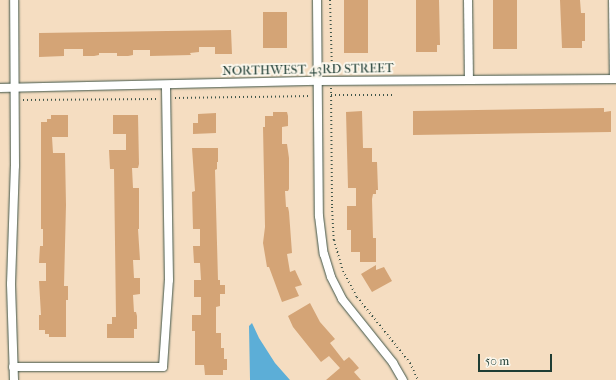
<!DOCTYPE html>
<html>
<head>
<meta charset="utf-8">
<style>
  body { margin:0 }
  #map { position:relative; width:616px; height:380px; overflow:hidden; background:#f5ddc1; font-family:"IM FELL French Canon",serif }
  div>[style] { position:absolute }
  .water>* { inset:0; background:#5caed7 }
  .building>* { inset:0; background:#d4a476; transform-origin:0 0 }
  .path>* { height:2px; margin-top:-1px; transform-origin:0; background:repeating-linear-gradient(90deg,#3f5549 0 1px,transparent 0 4px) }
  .roads { filter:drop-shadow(0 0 1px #3f5549) drop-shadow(0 0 1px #3f5549) }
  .street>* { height:8px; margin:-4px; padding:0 4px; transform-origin:4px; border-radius:4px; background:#fff }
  span { translate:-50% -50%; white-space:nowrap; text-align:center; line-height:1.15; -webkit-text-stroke:4px #fbf7ec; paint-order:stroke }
  .street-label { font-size:13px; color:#1f3d34 }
  .scale { position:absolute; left:478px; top:354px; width:74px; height:18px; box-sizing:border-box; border:2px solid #1f3d34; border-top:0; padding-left:5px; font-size:12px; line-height:14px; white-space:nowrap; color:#1f3d34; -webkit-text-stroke:3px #fbf7ec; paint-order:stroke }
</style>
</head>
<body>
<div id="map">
  <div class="water">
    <div style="clip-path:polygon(252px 323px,259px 338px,275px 363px,290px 380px,250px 380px,249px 326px)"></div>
  </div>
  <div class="building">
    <div style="left:344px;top:0;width:24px;height:53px"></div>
    <div style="clip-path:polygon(416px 0,439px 0,440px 45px,437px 45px,437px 52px,416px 52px)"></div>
    <div style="left:493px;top:0;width:24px;height:49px"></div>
    <div style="clip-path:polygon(560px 0,580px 0,581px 13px,585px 13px,585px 41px,582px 41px,582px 48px,562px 48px)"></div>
    <div style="left:263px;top:12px;width:24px;height:36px"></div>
    <div style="clip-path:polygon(231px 30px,232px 54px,215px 54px,215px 47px,199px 47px,199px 52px,190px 53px,191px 55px,150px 56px,150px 50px,133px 50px,133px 55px,128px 56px,117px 56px,117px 53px,99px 53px,99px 55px,94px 56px,83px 56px,83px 49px,64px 49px,64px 56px,39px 57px,39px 33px)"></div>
    <div style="clip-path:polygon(604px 108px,604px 112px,611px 111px,611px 132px,413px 135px,413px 111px)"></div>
    <div style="clip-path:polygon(362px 111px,363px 148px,372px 148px,372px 162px,377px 162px,378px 190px,376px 190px,376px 194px,373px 194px,372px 199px,373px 238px,376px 238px,376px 262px,360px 262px,360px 252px,351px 252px,351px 230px,347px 230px,347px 206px,356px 206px,356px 188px,348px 188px,346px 112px)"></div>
    <div style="clip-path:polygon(273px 112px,287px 112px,288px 116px,288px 126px,282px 127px,282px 144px,287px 144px,289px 158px,289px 189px,288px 191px,285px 191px,286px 207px,288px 207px,289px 212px,292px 253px,287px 254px,290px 272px,295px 270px,302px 285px,295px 287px,299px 296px,282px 302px,269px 267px,267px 267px,263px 243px,265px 227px,263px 127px,265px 127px,265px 116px,273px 116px)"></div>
    <div style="clip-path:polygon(216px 113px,216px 133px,193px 134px,193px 123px,198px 123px,198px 114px)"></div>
    <div style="clip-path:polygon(51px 115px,68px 115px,68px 137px,52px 137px,53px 153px,65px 153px,66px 205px,64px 286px,68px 286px,68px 300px,66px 300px,66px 337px,49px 337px,49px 334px,45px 334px,45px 330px,39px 330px,39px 315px,41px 315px,39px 281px,46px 281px,46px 263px,39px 263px,40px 246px,43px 246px,43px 229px,41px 229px,41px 122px,47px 122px,47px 119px,51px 119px)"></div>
    <div style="clip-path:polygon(113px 115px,138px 115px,139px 164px,138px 168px,132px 168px,133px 188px,139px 188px,139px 229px,138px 229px,140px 260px,133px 260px,134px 278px,140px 278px,140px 294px,133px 295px,134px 312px,136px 312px,137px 316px,137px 329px,134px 329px,134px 338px,107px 338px,107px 324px,112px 324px,112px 317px,116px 317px,114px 169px,110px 169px,109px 150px,126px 150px,126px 134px,113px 134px)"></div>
    <div style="clip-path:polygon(192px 148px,218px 148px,218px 162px,217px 162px,217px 169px,215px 170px,218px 280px,220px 280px,220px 285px,225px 285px,225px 294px,220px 294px,220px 306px,216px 307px,216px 333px,221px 333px,221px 348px,224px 348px,224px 359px,227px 359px,227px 370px,223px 370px,223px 375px,205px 375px,204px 365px,195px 365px,195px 331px,192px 331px,192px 315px,201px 315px,201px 297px,194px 297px,194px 280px,201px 280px,200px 263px,194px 263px,193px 246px,200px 246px,200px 229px,193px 229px,192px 192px,195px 191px)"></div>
    <div style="clip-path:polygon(376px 265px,376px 270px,384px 267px,392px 281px,372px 292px,361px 274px)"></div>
    <div style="clip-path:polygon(310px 303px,320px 322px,335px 339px,330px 343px,344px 361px,349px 357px,352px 360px,359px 368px,354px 372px,361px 380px,326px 380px,340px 368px,329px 356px,321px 362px,293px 327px,288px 316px)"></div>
  </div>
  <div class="path">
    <div style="left:330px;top:0;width:72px;rotate:88.4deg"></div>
    <div style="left:331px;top:88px;width:119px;rotate:89.5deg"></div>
    <div style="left:332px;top:207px;width:33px;rotate:87deg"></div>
    <div style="left:334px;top:240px;width:32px;rotate:74deg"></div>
    <div style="left:343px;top:271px;width:30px;rotate:62deg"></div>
    <div style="left:357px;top:297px;width:85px;rotate:51.2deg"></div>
    <div style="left:410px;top:363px;width:19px;rotate:65deg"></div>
    <div style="left:331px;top:95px;width:61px"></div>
    <div style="left:175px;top:98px;width:135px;rotate:-0.8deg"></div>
    <div style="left:23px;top:100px;width:135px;rotate:-0.4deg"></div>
  </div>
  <div class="roads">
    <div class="street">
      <div style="left:317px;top:0;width:216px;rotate:89.5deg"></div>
      <div style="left:319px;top:216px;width:38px;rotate:83deg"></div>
      <div style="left:324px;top:254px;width:24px;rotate:73deg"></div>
      <div style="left:331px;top:277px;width:25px;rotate:63deg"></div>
      <div style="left:342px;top:299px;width:82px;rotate:51.4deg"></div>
      <div style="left:393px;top:363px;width:20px;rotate:60deg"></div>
      <div style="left:468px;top:0;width:80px;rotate:89.3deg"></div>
      <div style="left:613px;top:0;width:79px;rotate:89.3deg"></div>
      <div style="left:0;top:88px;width:318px;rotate:-1.3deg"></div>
      <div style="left:318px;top:81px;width:298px;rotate:-0.4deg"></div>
      <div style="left:13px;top:367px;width:150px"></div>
      <div style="left:163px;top:367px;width:87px;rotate:-86.1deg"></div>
      <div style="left:169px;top:280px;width:195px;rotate:-90.9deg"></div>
      <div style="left:14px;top:380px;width:96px;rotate:-91.8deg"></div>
      <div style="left:11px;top:284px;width:118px;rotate:-88.1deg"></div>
      <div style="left:15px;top:166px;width:166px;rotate:-90.3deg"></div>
    </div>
  </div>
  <div class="street-label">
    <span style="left:308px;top:70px;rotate:-1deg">NORTHWEST 43RD STREET</span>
  </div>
  <div class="scale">50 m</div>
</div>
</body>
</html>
